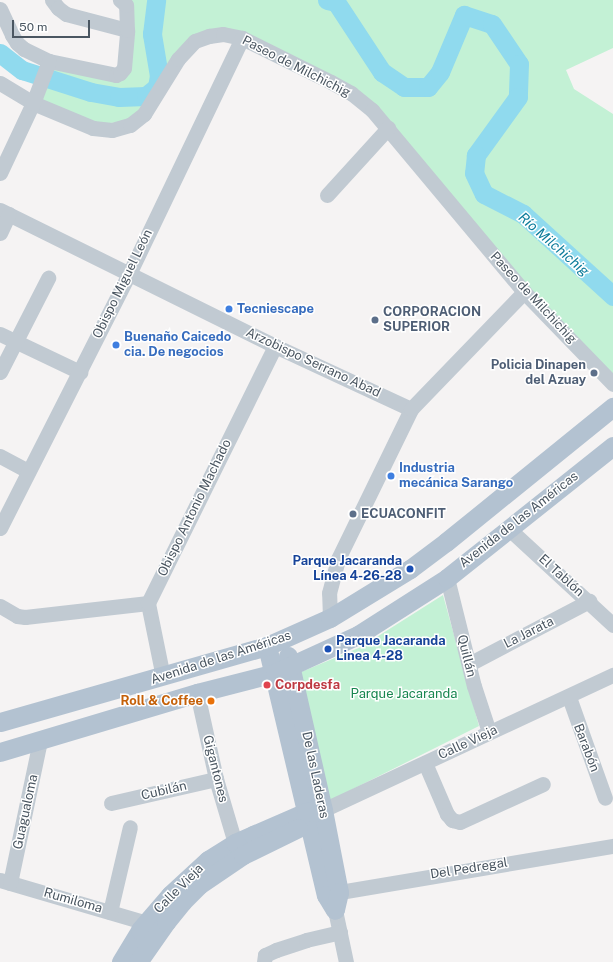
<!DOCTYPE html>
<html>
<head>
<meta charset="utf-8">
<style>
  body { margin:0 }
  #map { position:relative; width:613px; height:962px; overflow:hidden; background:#f5f3f3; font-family:"Public Sans",sans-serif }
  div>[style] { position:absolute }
  .green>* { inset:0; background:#c3f1d5 }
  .river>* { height:19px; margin:-9.5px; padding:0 9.5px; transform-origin:9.5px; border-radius:9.5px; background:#90daee }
  .minor>* { height:15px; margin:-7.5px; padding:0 7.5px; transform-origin:7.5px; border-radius:7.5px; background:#c1cad2 }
  .major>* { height:19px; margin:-9.5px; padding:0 9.5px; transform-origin:9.5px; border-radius:9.5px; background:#b3c2d1 }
  .dots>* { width:11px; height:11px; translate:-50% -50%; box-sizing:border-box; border:2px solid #fff; border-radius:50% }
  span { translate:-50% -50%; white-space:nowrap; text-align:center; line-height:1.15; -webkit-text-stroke:3px #fff; paint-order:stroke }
  .street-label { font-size:13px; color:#4a5661 }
  .shop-label { font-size:13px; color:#366cbe; font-weight:700 }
  .left { translate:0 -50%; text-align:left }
  .service-label { font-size:13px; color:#4e5e75; font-weight:700 }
  .right { translate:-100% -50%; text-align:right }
  .transit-label { font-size:13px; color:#164399; font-weight:700 }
  .health-label { font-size:13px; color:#be3a42; font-weight:700 }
  .park-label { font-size:13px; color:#17864f }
  .food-label { font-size:13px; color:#c56008; font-weight:700 }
  .water-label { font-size:14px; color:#0c7c9b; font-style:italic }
  .scale { position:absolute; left:12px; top:20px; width:78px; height:18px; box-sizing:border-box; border:2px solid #4a5661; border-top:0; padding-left:5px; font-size:12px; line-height:14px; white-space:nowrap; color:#4a5661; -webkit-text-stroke:3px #fff; paint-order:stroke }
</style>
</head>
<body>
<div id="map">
  <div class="green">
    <div style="clip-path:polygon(123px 0,613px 0,613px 48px,566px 70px,574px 89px,613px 114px,613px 375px,533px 300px,364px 95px,209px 32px,141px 112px,127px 122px,92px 124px,36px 99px,48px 68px,122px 80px)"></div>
    <div style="clip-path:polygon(443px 595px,479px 726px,329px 801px,301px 672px,361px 647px)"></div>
  </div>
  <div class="river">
    <div style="left:327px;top:0;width:9px;rotate:13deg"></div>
    <div style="left:336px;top:2px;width:84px;rotate:56.7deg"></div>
    <div style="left:382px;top:72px;width:27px;rotate:34deg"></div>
    <div style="left:404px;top:87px;width:24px"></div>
    <div style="left:428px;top:87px;width:19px;rotate:-51deg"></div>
    <div style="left:440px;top:72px;width:62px;rotate:-67.2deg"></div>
    <div style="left:464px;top:15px;width:29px;rotate:18deg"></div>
    <div style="left:492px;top:24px;width:48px;rotate:56deg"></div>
    <div style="left:519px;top:64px;width:33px;rotate:92deg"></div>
    <div style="left:518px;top:97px;width:72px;rotate:125.9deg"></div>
    <div style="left:476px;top:155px;width:18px;rotate:96deg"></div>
    <div style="left:474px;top:173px;width:23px;rotate:65deg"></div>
    <div style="left:484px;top:194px;width:44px;rotate:27.1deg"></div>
    <div style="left:523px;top:214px;width:122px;rotate:42.3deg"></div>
    <div style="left:0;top:53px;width:28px;rotate:38deg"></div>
    <div style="left:22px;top:70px;width:72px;rotate:17.7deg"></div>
    <div style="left:91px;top:92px;width:28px;rotate:10deg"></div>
    <div style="left:119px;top:97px;width:27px;rotate:-2deg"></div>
    <div style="left:146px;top:96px;width:14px;rotate:-39deg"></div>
    <div style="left:157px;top:87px;width:11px;rotate:-80deg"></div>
    <div style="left:159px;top:76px;width:43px;rotate:-99.5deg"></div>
    <div style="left:152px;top:34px;width:34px;rotate:-83deg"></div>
  </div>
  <div class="minor">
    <div style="left:52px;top:0;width:10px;rotate:53deg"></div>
    <div style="left:58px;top:8px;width:10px;rotate:37deg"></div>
    <div style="left:66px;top:14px;width:63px;rotate:14.7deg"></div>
    <div style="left:0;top:9px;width:29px;rotate:65deg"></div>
    <div style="left:12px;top:35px;width:9px;rotate:58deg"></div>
    <div style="left:17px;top:43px;width:9px;rotate:41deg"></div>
    <div style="left:24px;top:49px;width:28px;rotate:26deg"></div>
    <div style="left:49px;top:61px;width:68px;rotate:11.8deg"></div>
    <div style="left:116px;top:75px;width:4px;rotate:-27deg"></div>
    <div style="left:120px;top:73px;width:6px;rotate:-51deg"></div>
    <div style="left:124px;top:68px;width:38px;rotate:-85deg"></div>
    <div style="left:127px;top:30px;width:25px;rotate:-92deg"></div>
    <div style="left:126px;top:5px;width:8px;rotate:-140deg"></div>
    <div style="left:0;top:83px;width:39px;rotate:31deg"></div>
    <div style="left:33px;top:103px;width:65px;rotate:22.6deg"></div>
    <div style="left:93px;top:128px;width:19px;rotate:6deg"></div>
    <div style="left:112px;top:130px;width:19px;rotate:-16deg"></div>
    <div style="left:130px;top:125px;width:18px;rotate:-38deg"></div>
    <div style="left:144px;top:114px;width:65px;rotate:-58.3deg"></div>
    <div style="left:178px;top:59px;width:25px;rotate:-47deg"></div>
    <div style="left:195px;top:41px;width:15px;rotate:-20deg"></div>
    <div style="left:209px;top:36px;width:14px;rotate:-8deg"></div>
    <div style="left:223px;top:34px;width:19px;rotate:12deg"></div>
    <div style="left:242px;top:38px;width:99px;rotate:26.3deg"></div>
    <div style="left:331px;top:82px;width:23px;rotate:29deg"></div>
    <div style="left:351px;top:93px;width:27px;rotate:39deg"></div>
    <div style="left:372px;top:110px;width:237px;rotate:50.1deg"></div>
    <div style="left:524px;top:292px;width:128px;rotate:45.9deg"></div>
    <div style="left:0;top:173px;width:77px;rotate:-64.8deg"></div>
    <div style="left:33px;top:103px;width:45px;rotate:-69.1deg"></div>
    <div style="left:327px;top:195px;width:91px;rotate:-47.7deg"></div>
    <div style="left:0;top:210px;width:307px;rotate:26.3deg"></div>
    <div style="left:275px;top:346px;width:150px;rotate:24.9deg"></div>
    <div style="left:0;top:233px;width:21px;rotate:-65deg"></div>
    <div style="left:0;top:334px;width:89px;rotate:25.4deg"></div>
    <div style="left:0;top:372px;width:106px;rotate:-62.9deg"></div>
    <div style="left:0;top:456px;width:32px;rotate:28deg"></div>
    <div style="left:0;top:528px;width:285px;rotate:-63.1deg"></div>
    <div style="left:129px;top:274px;width:262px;rotate:-64.4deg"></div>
    <div style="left:508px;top:528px;width:143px;rotate:42.7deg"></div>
    <div style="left:447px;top:578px;width:111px;rotate:76deg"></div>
    <div style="left:474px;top:686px;width:48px;rotate:71.9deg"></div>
    <div style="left:0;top:606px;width:20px;rotate:30deg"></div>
    <div style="left:17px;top:616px;width:8px;rotate:7deg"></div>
    <div style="left:25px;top:617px;width:124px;rotate:-6.5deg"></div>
    <div style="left:330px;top:618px;width:25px;rotate:-92deg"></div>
    <div style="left:329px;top:593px;width:35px;rotate:-75deg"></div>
    <div style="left:338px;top:559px;width:167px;rotate:-64deg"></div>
    <div style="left:411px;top:409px;width:163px;rotate:-46deg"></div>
    <div style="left:469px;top:664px;width:136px;rotate:-27.7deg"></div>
    <div style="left:163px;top:677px;width:76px;rotate:-101.5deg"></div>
    <div style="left:148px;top:603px;width:287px;rotate:-63.7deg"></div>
    <div style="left:197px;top:693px;width:88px;rotate:77.5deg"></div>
    <div style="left:216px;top:779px;width:67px;rotate:73.5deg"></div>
    <div style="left:569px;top:697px;width:107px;rotate:70.4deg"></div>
    <div style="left:425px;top:763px;width:56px;rotate:66.7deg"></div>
    <div style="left:447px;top:814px;width:8px;rotate:50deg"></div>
    <div style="left:452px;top:820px;width:8px;rotate:14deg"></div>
    <div style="left:460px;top:822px;width:91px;rotate:-24.6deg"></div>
    <div style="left:111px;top:803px;width:108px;rotate:-12.9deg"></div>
    <div style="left:323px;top:810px;width:320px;rotate:-25deg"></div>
    <div style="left:0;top:880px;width:153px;rotate:16.3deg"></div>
    <div style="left:10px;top:883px;width:145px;rotate:-78.1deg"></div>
    <div style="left:328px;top:894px;width:289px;rotate:-9.6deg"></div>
    <div style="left:335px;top:910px;width:53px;rotate:78.1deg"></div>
    <div style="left:110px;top:912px;width:87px;rotate:-76.8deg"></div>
    <div style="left:264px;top:962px;width:7px;rotate:-82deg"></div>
    <div style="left:265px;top:955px;width:12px;rotate:-24deg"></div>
    <div style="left:276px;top:950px;width:32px;rotate:-18deg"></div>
    <div style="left:306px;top:940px;width:35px;rotate:-13deg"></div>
  </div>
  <div class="major">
    <div style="left:267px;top:646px;width:256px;rotate:76.7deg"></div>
    <div style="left:326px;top:895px;width:17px;rotate:59deg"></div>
    <div style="left:288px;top:656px;width:158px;rotate:77.2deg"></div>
    <div style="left:323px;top:810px;width:84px;rotate:79deg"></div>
    <div style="left:339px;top:892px;width:18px;rotate:103deg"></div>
    <div style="left:0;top:722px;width:278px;rotate:-15.9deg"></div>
    <div style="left:267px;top:646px;width:69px;rotate:-24deg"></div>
    <div style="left:330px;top:618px;width:94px;rotate:-31.5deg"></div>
    <div style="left:410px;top:569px;width:45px;rotate:-36.9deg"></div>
    <div style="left:446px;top:542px;width:215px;rotate:-39deg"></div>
    <div style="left:0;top:752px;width:206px;rotate:-16.7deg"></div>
    <div style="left:197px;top:693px;width:81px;rotate:-14.4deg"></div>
    <div style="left:275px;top:673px;width:91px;rotate:-24.6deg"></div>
    <div style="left:358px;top:635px;width:106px;rotate:-32.6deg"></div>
    <div style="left:447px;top:578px;width:212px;rotate:-38.5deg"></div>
    <div style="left:121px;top:962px;width:37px;rotate:-59deg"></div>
    <div style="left:140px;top:930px;width:46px;rotate:-49.4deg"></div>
    <div style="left:170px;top:895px;width:52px;rotate:-42.6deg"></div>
    <div style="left:208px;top:860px;width:32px;rotate:-32deg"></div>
    <div style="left:235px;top:843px;width:20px;rotate:-24deg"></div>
    <div style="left:253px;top:835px;width:58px;rotate:-23.5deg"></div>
    <div style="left:306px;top:812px;width:13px;rotate:-4deg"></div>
    <div style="left:138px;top:962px;width:49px;rotate:-55deg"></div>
    <div style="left:166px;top:922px;width:26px;rotate:-51deg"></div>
    <div style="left:182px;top:902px;width:24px;rotate:-45deg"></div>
    <div style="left:199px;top:885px;width:53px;rotate:-34.3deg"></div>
    <div style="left:243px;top:855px;width:61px;rotate:-26.1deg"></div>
  </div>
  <div class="dots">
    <div style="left:229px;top:309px;background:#3f7fe0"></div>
    <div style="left:375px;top:320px;background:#5c6f8a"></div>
    <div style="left:116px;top:345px;background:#3f7fe0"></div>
    <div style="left:594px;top:373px;background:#5c6f8a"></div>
    <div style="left:391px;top:476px;background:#3f7fe0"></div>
    <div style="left:353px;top:514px;background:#5c6f8a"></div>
    <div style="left:410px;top:569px;background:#1a4fb4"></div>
    <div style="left:328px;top:649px;background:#1a4fb4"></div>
    <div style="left:267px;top:685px;background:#e0444e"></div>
    <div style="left:211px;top:701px;background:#e8710a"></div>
  </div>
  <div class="street-label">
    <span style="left:296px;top:67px;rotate:27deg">Paseo de Milchichig</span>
    <span style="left:123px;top:284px;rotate:-64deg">Obispo Miguel León</span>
    <span style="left:533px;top:298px;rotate:47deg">Paseo de Milchichig</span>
    <span style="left:313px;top:363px;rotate:25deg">Arzobispo Serrano Abad</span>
    <span style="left:195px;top:508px;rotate:-64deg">Obispo Antonio Machado</span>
    <span style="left:519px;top:520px;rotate:-38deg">Avenida de las Américas</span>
    <span style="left:561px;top:576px;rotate:42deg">El Tablón</span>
    <span style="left:529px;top:633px;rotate:-27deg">La Jarata</span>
    <span style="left:466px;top:656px;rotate:76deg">Quillán</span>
    <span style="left:221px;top:658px;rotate:-18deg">Avenida de las Américas</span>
    <span style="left:468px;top:743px;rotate:-25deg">Calle Vieja</span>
    <span style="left:586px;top:748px;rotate:69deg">Barabón</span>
    <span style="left:215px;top:769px;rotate:76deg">Gigantones</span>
    <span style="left:315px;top:775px;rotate:78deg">De las Laderas</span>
    <span style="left:164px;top:791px;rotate:-13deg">Cubilán</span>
    <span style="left:26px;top:812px;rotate:-78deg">Guagualoma</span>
    <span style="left:469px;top:869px;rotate:-9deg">Del Pedregal</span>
    <span style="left:179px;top:889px;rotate:-45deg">Calle Vieja</span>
    <span style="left:73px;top:901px;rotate:16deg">Rumiloma</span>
  </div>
  <div class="shop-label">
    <span class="left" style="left:237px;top:309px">Tecniescape</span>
    <span class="left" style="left:124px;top:345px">Buenaño Caicedo<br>cia. De negocios</span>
    <span class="left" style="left:399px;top:476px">Industria<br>mecánica Sarango</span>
  </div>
  <div class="service-label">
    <span class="left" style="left:383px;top:320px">CORPORACION<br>SUPERIOR</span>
    <span class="right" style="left:586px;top:373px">Policia Dinapen<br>del Azuay</span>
    <span class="left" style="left:361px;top:514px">ECUACONFIT</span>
  </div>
  <div class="transit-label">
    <span class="right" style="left:402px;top:569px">Parque Jacaranda<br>Línea 4-26-28</span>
    <span class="left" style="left:336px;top:649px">Parque Jacaranda<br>Linea 4-28</span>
  </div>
  <div class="health-label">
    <span class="left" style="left:275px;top:685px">Corpdesfa</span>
  </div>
  <div class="park-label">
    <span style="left:404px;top:694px">Parque Jacaranda</span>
  </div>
  <div class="food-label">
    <span class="right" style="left:203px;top:701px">Roll &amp; Coffee</span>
  </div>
  <div class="water-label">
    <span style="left:554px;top:244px;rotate:41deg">Río Milchichig</span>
  </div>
  <div class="scale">50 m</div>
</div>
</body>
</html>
